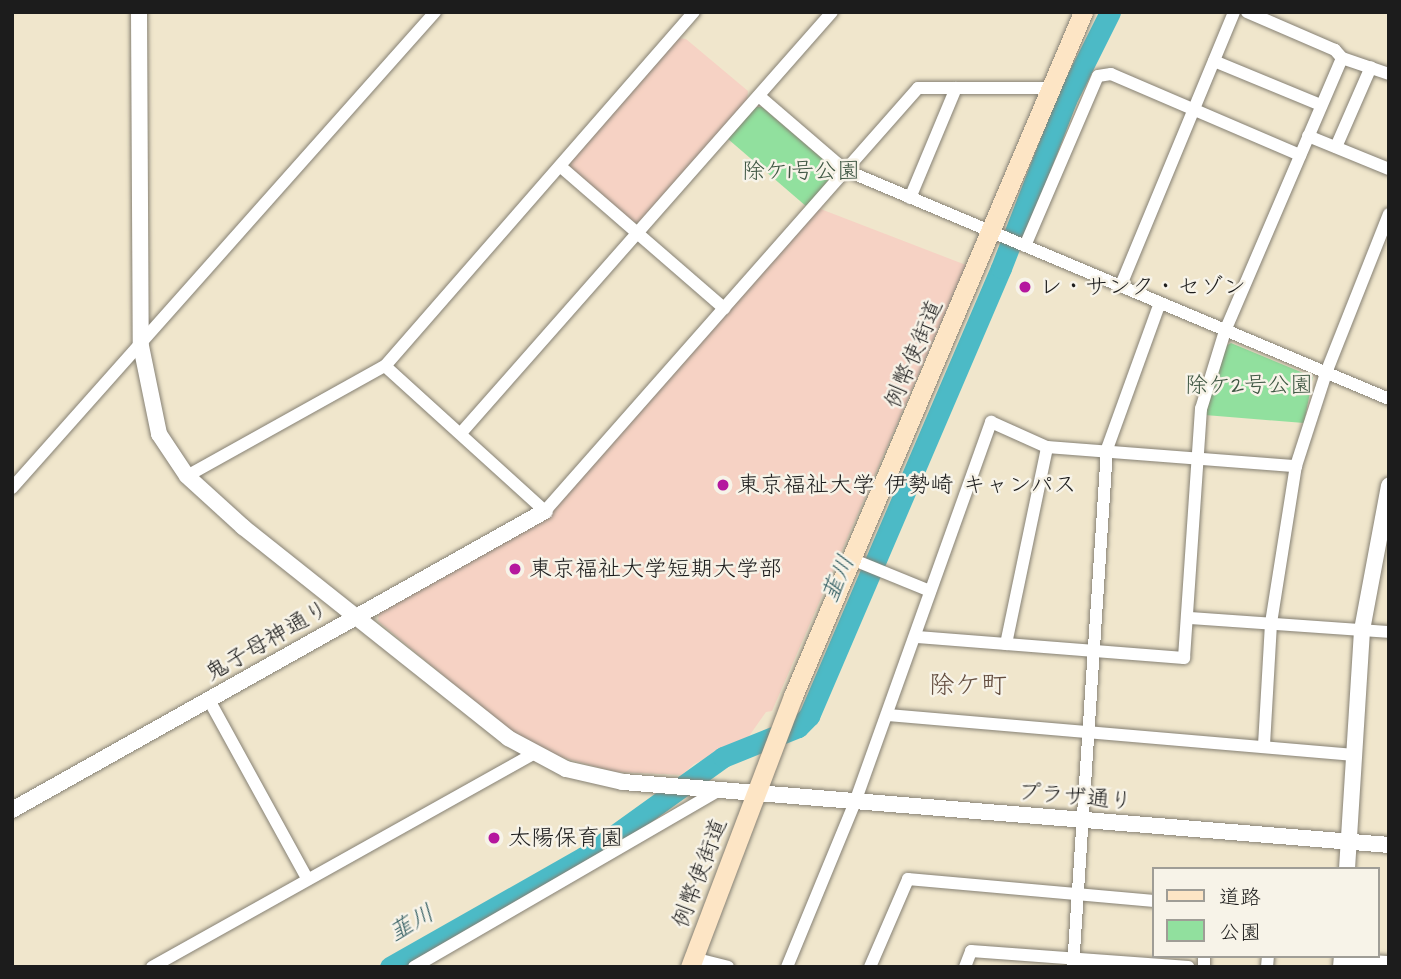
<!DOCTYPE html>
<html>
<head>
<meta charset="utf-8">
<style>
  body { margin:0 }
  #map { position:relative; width:1401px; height:979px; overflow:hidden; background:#f0e6cc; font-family:"Architects Daughter","Klee One",sans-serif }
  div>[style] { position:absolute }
  .built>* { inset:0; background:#f6d2c4 }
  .green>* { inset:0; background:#91e09e }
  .river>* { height:21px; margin:-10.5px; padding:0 10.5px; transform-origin:10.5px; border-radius:10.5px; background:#4cbac6 }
  .roads { filter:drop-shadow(0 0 2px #868174) drop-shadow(0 0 2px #868174) }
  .minor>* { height:12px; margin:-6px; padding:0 6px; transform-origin:6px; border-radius:6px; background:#fff }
  .tertiary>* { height:16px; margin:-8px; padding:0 8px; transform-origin:8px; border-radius:8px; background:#fff }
  .secondary>* { height:19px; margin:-9.5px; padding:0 9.5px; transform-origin:9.5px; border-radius:9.5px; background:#fde5c5 }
  .dots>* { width:19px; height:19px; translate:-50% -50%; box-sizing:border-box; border:4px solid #f7f3e8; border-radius:50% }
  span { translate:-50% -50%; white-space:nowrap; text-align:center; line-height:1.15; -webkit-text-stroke:5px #f7f3e8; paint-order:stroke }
  .park-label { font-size:23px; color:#3f5743 }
  .poi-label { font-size:23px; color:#1c1c1c }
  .left { translate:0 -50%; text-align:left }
  .street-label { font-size:23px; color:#1c1c1c }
  .water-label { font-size:24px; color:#2f5b60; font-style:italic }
  .quarter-label { font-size:26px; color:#634d3f }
  .frame { position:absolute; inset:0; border:14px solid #1c1c1c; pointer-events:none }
  .legend { position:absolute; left:1152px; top:867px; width:228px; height:91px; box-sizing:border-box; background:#f7f3e8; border:2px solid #9f9d96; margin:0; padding:9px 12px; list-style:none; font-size:21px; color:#1c1c1c }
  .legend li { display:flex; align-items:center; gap:14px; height:35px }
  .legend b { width:35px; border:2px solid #9f9d96 }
</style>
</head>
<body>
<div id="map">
  <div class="built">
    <div style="clip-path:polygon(678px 38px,686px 39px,748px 91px,747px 100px,639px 222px,633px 222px,570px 169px,571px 161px)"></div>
    <div style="clip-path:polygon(818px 208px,966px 265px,772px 711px,766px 712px,747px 739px,694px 764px,682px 775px,616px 772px,549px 754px,514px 734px,378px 621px,379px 612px,523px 530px)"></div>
  </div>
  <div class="green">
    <div style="clip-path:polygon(754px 107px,762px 107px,831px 166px,833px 174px,807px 207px,728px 139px)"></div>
    <div style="clip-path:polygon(1231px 343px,1313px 377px,1304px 423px,1205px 415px,1226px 346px)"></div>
  </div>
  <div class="river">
    <div style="left:390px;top:967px;width:223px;rotate:-29.6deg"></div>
    <div style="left:584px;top:857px;width:171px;rotate:-35.7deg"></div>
    <div style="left:723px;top:757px;width:81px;rotate:-21.8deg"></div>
    <div style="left:798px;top:727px;width:16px;rotate:-45deg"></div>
    <div style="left:809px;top:716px;width:487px;rotate:-66.8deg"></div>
    <div style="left:1001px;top:268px;width:180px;rotate:-68.8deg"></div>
    <div style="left:1066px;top:100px;width:98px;rotate:-63.4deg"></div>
  </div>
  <div class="roads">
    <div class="minor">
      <div style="left:1342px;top:58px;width:50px;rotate:18.8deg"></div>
      <div style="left:1214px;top:61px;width:116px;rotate:22.4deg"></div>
      <div style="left:759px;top:96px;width:113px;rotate:40.7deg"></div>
      <div style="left:845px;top:170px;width:590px;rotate:22.83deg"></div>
      <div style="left:1308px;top:136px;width:87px;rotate:22.2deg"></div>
      <div style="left:1336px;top:147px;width:87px;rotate:-66.4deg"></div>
      <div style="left:561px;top:167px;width:216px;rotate:40.9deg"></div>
      <div style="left:910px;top:198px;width:119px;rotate:-67.3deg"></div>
      <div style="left:1025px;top:246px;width:185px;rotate:-66.8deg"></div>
      <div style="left:1098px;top:76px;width:13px;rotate:-9deg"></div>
      <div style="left:1111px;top:74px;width:206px;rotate:23.2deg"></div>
      <div style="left:1121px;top:285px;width:295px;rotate:-67.5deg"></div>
      <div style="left:385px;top:366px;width:216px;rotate:42.2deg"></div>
      <div style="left:545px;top:511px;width:564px;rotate:-48.59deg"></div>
      <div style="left:918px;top:88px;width:132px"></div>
      <div style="left:461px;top:433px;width:561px;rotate:-48.61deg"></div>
      <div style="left:187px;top:476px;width:227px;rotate:-29.1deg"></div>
      <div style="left:385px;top:366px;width:470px;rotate:-48.9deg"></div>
      <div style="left:12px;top:488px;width:637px;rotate:-48.37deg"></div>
      <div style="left:854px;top:560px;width:82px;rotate:22.2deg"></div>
      <div style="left:1189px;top:618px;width:200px;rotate:4deg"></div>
      <div style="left:917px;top:637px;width:268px;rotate:4.5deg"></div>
      <div style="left:1184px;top:658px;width:250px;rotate:-86.1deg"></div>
      <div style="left:1201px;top:409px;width:82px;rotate:-72.9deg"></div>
      <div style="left:1225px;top:331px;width:297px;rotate:-66.8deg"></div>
      <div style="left:1342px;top:58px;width:11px;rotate:-131deg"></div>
      <div style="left:1335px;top:50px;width:96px;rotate:-156.6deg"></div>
      <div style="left:1006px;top:644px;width:201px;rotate:-78.2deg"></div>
      <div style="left:209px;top:700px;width:203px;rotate:61.2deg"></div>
      <div style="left:888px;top:715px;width:468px;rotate:4.9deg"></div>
      <div style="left:1264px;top:745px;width:122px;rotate:-86.7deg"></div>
      <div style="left:1271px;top:623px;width:159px;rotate:-81deg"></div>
      <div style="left:1296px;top:466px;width:98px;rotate:-72.1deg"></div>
      <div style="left:1326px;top:373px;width:171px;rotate:-68.4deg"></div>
      <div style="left:693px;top:958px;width:36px;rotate:14deg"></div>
      <div style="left:1341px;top:959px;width:48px;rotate:3.6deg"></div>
      <div style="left:152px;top:967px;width:436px;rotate:-29.2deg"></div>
      <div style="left:414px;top:967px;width:355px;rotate:-30.1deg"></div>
      <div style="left:787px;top:967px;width:178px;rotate:-67.6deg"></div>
      <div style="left:855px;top:802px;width:404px;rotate:-70.3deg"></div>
      <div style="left:991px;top:422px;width:61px;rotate:24.1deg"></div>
      <div style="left:1047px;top:447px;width:250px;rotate:4.4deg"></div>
      <div style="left:870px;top:967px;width:96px;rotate:-66.6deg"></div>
      <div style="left:908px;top:879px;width:247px;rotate:5.1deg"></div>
      <div style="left:965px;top:967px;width:17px;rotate:-69deg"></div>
      <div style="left:971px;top:951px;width:218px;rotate:4.2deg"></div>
      <div style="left:1073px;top:967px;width:519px;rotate:-86.24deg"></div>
      <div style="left:1107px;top:449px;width:153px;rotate:-70.1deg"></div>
      <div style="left:1204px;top:967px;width:11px;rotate:-90deg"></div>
      <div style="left:1267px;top:967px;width:11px;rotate:-85deg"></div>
    </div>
    <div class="tertiary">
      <div style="left:139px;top:12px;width:334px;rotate:89.7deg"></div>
      <div style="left:141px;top:346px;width:90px;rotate:78.4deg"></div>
      <div style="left:159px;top:434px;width:50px;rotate:56.3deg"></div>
      <div style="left:187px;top:476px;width:76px;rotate:42.3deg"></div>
      <div style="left:243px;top:527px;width:339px;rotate:38.5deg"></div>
      <div style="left:508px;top:738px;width:66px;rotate:28.1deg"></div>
      <div style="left:566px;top:769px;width:58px;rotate:12.8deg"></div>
      <div style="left:623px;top:782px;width:769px;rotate:4.7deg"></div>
      <div style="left:12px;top:810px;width:611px;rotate:-29.29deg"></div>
      <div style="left:1347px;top:869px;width:239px;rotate:-86.4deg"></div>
      <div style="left:1362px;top:630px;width:147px;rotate:-79.4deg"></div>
      <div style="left:1341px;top:967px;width:11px;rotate:-85deg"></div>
    </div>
    <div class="secondary">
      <div style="left:690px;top:967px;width:290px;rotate:-69.2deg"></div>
      <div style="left:793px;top:696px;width:743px;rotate:-67.02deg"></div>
    </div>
  </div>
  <div class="dots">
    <div style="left:1025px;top:287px;background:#b5179e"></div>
    <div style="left:723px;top:485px;background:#b5179e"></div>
    <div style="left:515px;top:569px;background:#b5179e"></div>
    <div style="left:494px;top:838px;background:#b5179e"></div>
  </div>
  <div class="park-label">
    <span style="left:801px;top:171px">除ケ1号公園</span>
    <span style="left:1249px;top:385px">除ケ2号公園</span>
  </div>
  <div class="poi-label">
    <span class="left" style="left:1039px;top:287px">レ・サンク・セゾン</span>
    <span class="left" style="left:737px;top:485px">東京福祉大学 伊勢崎 キャンパス</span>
    <span class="left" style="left:529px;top:569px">東京福祉大学短期大学部</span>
    <span class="left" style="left:508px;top:838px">太陽保育園</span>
  </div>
  <div class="street-label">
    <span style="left:914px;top:354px;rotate:-67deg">例幣使街道</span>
    <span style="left:267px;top:641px;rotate:-30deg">鬼子母神通り</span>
    <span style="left:1075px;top:797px;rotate:5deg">プラザ通り</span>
    <span style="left:700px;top:873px;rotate:-69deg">例幣使街道</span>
  </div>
  <div class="water-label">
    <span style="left:839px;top:579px;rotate:-67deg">韮川</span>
    <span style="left:412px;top:924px;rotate:-30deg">韮川</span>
  </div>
  <div class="quarter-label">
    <span style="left:968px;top:686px">除ケ町</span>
  </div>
  <div class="frame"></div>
  <ul class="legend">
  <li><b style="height:9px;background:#fde5c5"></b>道路</li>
  <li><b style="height:19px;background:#91e09e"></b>公園</li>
  </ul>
</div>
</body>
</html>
